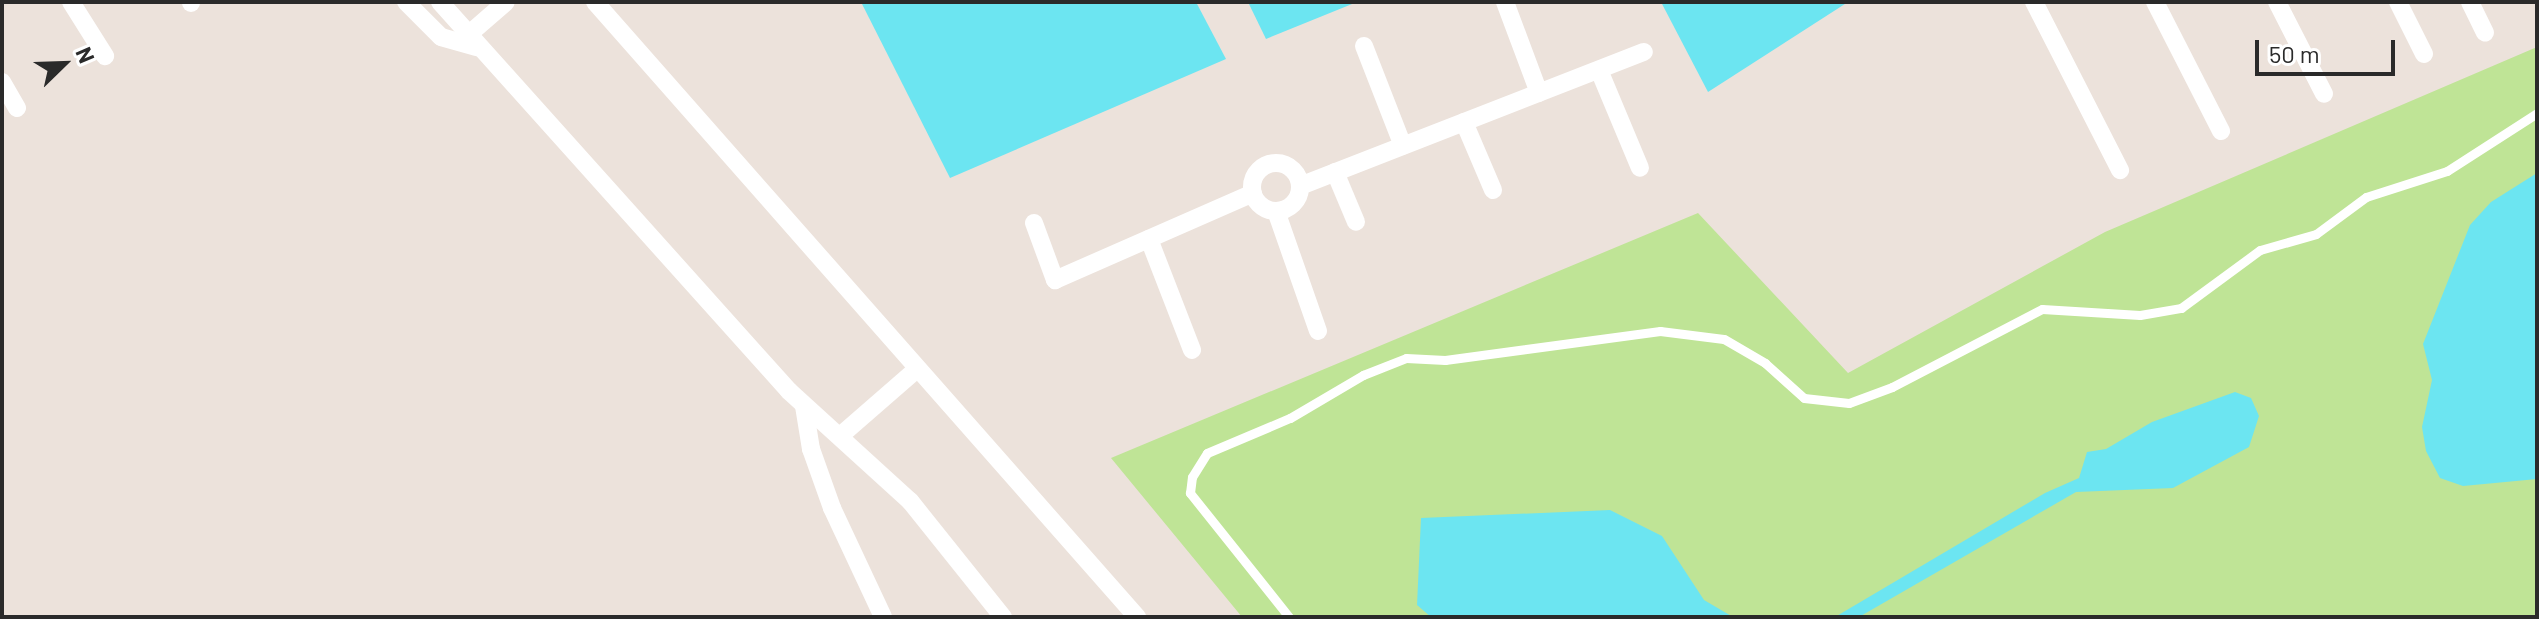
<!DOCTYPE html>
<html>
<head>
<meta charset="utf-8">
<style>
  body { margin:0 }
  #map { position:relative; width:2539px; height:619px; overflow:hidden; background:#ece2db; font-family:Barlow,sans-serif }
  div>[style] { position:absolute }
  .green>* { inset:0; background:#bfe496 }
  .water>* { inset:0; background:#6ce5f1 }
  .lane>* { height:9px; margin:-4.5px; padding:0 4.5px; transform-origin:4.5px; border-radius:4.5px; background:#fff }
  .street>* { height:18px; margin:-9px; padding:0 9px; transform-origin:9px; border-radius:9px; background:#fff }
  .street>.ring { margin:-9px; padding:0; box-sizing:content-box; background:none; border:18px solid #fff; border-radius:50% }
  span { translate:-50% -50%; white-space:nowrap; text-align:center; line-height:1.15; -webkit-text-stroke:6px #fff; paint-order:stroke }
  .frame { position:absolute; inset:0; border:4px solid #2a2a2a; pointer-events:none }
  .north { position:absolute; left:24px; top:24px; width:80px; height:80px; -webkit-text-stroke:6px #fff; paint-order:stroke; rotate:67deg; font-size:22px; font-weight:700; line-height:32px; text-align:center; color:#2a2a2a }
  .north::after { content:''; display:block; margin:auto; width:28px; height:36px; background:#2a2a2a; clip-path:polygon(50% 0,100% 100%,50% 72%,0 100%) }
  .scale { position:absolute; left:2255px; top:40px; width:140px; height:36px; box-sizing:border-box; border:4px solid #2a2a2a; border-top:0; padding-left:10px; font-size:24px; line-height:28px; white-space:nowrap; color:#2a2a2a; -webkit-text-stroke:6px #fff; paint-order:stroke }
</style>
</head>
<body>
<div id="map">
  <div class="green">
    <div style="clip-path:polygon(2537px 47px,2537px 617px,1242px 617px,1111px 458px,1698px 213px,1848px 373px,2105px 232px)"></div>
  </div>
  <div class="water">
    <div style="clip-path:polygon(861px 2px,1196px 2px,1226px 59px,950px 178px)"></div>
    <div style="clip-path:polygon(1248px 2px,1357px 2px,1266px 39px)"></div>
    <div style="clip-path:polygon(1661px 2px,1848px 2px,1708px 92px)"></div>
    <div style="clip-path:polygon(2537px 173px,2537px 479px,2463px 486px,2440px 478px,2426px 451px,2422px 427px,2432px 380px,2423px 344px,2470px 225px,2491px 202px)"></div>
    <div style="clip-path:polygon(2235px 392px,2251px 398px,2259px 416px,2249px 447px,2173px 488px,2076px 492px,1859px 617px,1835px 617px,2045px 493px,2079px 478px,2087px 452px,2106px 449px,2152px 422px)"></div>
    <div style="clip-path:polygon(1610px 510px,1662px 536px,1704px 600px,1733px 617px,1431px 617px,1417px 605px,1421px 518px)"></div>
  </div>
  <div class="lane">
    <div style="left:1289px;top:617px;width:159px;rotate:-128.6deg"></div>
    <div style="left:1190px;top:493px;width:16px;rotate:-83deg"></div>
    <div style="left:1192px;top:477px;width:28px;rotate:-58deg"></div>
    <div style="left:1207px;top:453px;width:90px;rotate:-22.9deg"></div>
    <div style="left:1290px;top:418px;width:85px;rotate:-30.5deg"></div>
    <div style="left:1363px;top:375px;width:46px;rotate:-21.6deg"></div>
    <div style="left:1406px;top:358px;width:39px;rotate:3deg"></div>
    <div style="left:1445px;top:360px;width:217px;rotate:-7.7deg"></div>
    <div style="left:1660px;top:331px;width:64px;rotate:7.1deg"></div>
    <div style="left:1724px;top:339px;width:48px;rotate:30.3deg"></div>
    <div style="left:1765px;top:363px;width:52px;rotate:41.9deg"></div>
    <div style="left:1804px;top:398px;width:45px;rotate:6.3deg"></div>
    <div style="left:1849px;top:403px;width:46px;rotate:-20.4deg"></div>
    <div style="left:1892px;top:387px;width:169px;rotate:-27.5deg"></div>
    <div style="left:2042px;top:309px;width:98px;rotate:3.5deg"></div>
    <div style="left:2140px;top:315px;width:42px;rotate:-9.7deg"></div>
    <div style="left:2181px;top:308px;width:98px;rotate:-36.3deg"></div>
    <div style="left:2260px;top:250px;width:58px;rotate:-15.9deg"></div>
    <div style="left:2316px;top:234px;width:62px;rotate:-36.5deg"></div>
    <div style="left:2366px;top:197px;width:85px;rotate:-17.8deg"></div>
    <div style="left:2447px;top:171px;width:107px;rotate:-32.8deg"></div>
  </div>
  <div class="street">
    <div style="left:71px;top:2px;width:64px;rotate:57.8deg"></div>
    <div style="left:191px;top:2px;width:1px;rotate:90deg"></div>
    <div style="left:406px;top:2px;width:49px;rotate:45deg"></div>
    <div style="left:441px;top:37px;width:37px;rotate:16deg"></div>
    <div style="left:440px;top:2px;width:523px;rotate:48.1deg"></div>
    <div style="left:789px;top:391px;width:164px;rotate:42.3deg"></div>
    <div style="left:910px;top:501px;width:149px;rotate:51.3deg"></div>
    <div style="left:595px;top:2px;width:820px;rotate:48.61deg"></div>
    <div style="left:1505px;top:2px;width:97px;rotate:69.5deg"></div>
    <div style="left:2034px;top:2px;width:189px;rotate:62.9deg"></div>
    <div style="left:2155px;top:2px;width:145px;rotate:62.9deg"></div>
    <div style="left:2277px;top:2px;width:103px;rotate:62.9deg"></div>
    <div style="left:2398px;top:2px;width:58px;rotate:63.4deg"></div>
    <div style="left:2470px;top:2px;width:34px;rotate:64deg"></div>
    <div style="left:468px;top:35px;width:50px;rotate:-41deg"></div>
    <div style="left:1364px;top:46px;width:107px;rotate:68.7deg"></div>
    <div style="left:1599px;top:70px;width:106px;rotate:67.3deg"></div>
    <div style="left:2px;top:82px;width:30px;rotate:60deg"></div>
    <div style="left:1464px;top:122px;width:74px;rotate:66.9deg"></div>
    <div class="ring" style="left:1252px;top:163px;width:30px;height:30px"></div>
    <div style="left:1335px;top:172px;width:54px;rotate:67.2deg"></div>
    <div style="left:1300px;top:186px;width:369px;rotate:-21.3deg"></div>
    <div style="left:1276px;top:211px;width:127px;rotate:70.7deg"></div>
    <div style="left:1034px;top:223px;width:61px;rotate:69.8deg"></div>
    <div style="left:1055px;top:280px;width:216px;rotate:-23.7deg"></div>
    <div style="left:1149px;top:239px;width:119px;rotate:68.8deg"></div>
    <div style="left:804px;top:406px;width:44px;rotate:80.8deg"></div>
    <div style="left:811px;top:449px;width:63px;rotate:70.4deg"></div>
    <div style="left:832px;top:508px;width:120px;rotate:64.9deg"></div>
    <div style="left:840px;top:436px;width:102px;rotate:-41deg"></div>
  </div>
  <div class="frame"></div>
  <div class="north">N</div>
  <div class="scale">50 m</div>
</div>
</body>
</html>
